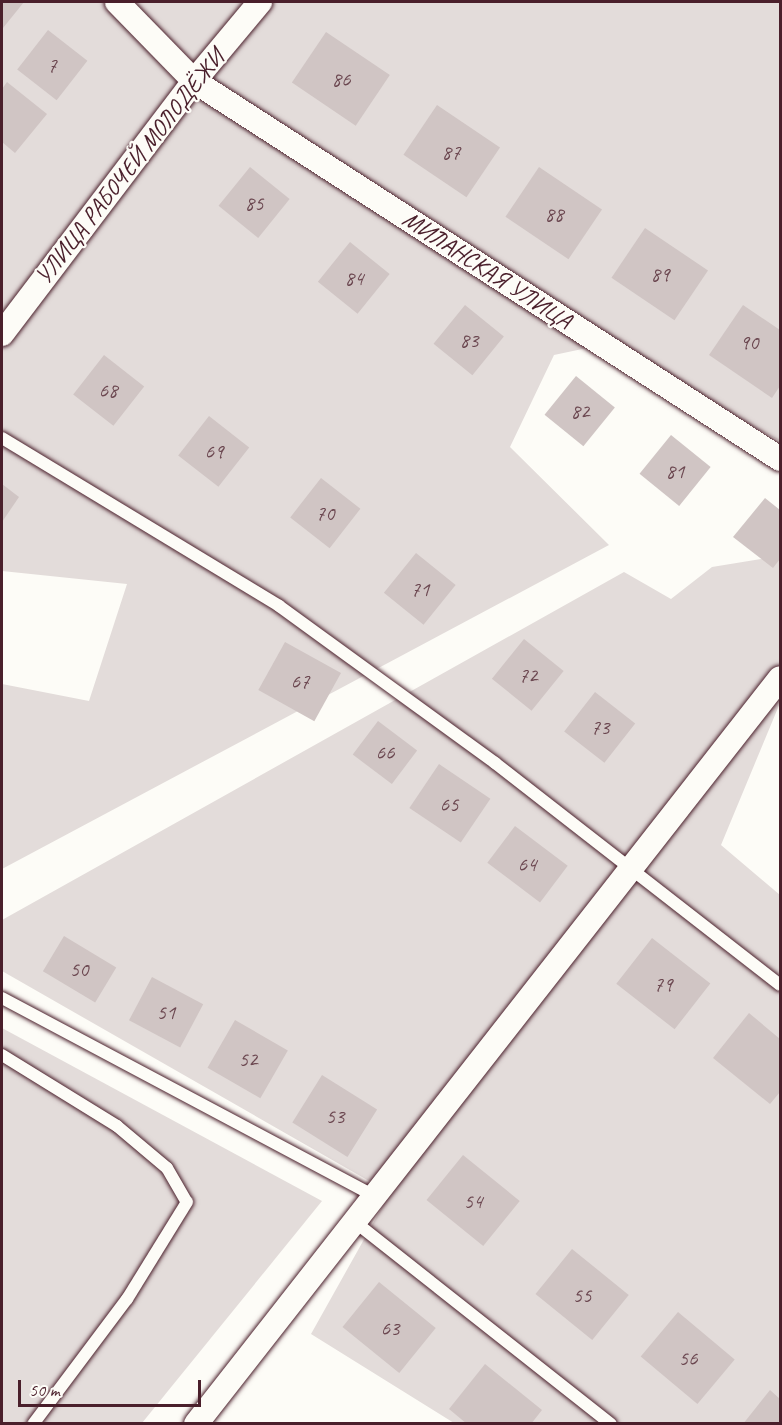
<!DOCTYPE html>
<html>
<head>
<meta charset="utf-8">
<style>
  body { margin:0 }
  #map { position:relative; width:782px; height:1425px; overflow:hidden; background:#fdfcf7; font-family:Caveat,sans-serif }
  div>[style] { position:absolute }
  .green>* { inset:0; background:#e3dcda }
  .building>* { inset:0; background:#d0c5c4; transform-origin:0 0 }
  .roads { filter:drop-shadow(0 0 2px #4a1f2b) drop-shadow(0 0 2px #4a1f2b) }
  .lane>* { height:12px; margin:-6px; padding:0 6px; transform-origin:6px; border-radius:6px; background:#fdfcf7 }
  .street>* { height:24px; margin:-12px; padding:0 12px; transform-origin:12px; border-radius:12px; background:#fdfcf7 }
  span { translate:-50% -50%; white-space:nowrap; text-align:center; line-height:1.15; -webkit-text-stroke:4.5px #fdfcf7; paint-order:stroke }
  .number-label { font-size:21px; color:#6c4851 }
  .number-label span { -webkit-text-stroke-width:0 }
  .street-label { font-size:24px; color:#4a1f2b }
  .frame { position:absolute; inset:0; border:3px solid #4a1f2b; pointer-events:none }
  .scale { position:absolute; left:18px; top:1380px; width:183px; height:27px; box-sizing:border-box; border:3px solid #4a1f2b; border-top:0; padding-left:8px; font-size:18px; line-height:21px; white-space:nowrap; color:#4a1f2b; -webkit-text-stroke:4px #fdfcf7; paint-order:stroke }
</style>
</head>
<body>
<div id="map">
  <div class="green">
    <div style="clip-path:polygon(2px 2px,780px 2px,780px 441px,681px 389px,620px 341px,554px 355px,510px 447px,609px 545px,2px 869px,2px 684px,89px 701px,127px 584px,2px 571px)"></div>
    <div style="clip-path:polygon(780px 556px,780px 703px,721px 845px,780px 895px,780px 1423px,454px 1423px,311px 1334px,390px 1193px,2px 971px,2px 920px,624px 572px,671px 599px,712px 567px)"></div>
    <div style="clip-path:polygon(2px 1028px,322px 1201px,142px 1423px,2px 1423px)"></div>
  </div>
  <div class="building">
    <div style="clip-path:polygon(2px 2px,24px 2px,3px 28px,2px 27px)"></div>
    <div style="left:48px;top:30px;width:50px;height:50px;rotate:38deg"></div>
    <div style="left:326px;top:32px;width:77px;height:61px;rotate:34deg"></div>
    <div style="clip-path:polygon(7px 82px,47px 114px,15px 153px,2px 142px,2px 89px)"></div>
    <div style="left:437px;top:105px;width:76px;height:60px;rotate:34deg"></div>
    <div style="left:250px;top:167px;width:51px;height:50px;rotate:39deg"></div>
    <div style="left:539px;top:167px;width:76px;height:60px;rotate:34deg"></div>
    <div style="left:645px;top:228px;width:76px;height:60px;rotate:34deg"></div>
    <div style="left:350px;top:242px;width:51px;height:51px;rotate:39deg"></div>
    <div style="left:465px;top:305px;width:50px;height:50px;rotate:39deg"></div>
    <div style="clip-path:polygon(743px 305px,780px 330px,780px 386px,772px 398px,709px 355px)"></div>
    <div style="left:104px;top:355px;width:51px;height:50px;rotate:38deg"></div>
    <div style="left:576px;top:376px;width:50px;height:50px;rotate:39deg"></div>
    <div style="left:209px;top:416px;width:51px;height:50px;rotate:38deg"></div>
    <div style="left:671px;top:435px;width:51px;height:50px;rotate:39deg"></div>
    <div style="left:321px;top:478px;width:50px;height:50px;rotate:38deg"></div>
    <div style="clip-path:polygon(2px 484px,19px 497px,2px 522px)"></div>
    <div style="clip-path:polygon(765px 498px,780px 510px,780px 559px,773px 568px,733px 537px)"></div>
    <div style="left:416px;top:553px;width:51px;height:51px;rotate:39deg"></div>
    <div style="left:524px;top:639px;width:51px;height:51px;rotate:39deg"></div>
    <div style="left:285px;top:642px;width:64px;height:55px;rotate:29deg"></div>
    <div style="left:595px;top:692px;width:51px;height:50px;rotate:38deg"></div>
    <div style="left:378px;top:721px;width:49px;height:42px;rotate:37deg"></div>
    <div style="left:439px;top:764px;width:62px;height:53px;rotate:34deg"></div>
    <div style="left:515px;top:826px;width:66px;height:46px;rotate:37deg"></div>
    <div style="left:64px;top:936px;width:61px;height:41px;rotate:31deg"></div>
    <div style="left:652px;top:938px;width:74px;height:58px;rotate:38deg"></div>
    <div style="left:152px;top:977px;width:58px;height:49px;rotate:28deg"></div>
    <div style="clip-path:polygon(749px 1013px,780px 1039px,780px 1092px,770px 1104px,713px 1058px)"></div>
    <div style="left:235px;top:1020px;width:61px;height:55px;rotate:30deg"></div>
    <div style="left:322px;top:1075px;width:65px;height:56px;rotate:32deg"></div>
    <div style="left:463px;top:1155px;width:73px;height:58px;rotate:39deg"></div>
    <div style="left:572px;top:1249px;width:73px;height:58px;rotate:39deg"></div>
    <div style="left:379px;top:1282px;width:73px;height:58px;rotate:39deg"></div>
    <div style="left:678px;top:1312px;width:74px;height:58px;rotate:40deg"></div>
    <div style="clip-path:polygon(485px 1364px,542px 1410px,531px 1424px,467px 1424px,449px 1409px)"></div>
    <div style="clip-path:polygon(770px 1390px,780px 1399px,780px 1424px,743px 1424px)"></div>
  </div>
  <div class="roads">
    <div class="lane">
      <div style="left:2px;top:438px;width:324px;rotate:31.2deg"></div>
      <div style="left:279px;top:606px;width:267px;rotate:36deg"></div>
      <div style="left:495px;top:763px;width:361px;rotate:37.9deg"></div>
      <div style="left:2px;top:998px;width:422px;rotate:28deg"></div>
      <div style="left:2px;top:1055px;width:135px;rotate:31.7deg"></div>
      <div style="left:117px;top:1126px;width:65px;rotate:40deg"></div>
      <div style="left:167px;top:1168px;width:39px;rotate:60deg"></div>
      <div style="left:187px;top:1202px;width:114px;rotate:121.7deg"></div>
      <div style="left:127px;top:1299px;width:156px;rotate:126.9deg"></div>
      <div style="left:355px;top:1222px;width:326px;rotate:38.3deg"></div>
    </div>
    <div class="street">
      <div style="left:117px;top:2px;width:110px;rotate:45.7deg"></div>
      <div style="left:194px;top:81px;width:697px;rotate:32.82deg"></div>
      <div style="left:2px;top:334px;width:318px;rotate:-52.8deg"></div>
      <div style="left:194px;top:81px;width:103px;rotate:-50.1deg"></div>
      <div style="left:196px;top:1424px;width:947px;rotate:-51.94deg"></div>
    </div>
  </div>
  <div class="number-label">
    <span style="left:52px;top:65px">7</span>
    <span style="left:341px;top:79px">86</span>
    <span style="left:451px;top:152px">87</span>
    <span style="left:254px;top:203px">85</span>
    <span style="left:554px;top:214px">88</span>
    <span style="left:660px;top:274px">89</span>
    <span style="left:354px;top:278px">84</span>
    <span style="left:469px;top:340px">83</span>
    <span style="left:749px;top:342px">90</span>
    <span style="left:108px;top:390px">68</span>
    <span style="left:580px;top:411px">82</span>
    <span style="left:214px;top:451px">69</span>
    <span style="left:675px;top:471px">81</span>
    <span style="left:325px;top:513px">70</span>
    <span style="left:420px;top:589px">71</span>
    <span style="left:528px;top:675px">72</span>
    <span style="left:300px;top:681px">67</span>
    <span style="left:600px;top:727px">73</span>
    <span style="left:385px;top:752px">66</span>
    <span style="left:449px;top:804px">65</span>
    <span style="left:527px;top:864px">64</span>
    <span style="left:79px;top:969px">50</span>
    <span style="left:663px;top:984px">79</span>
    <span style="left:166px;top:1012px">51</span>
    <span style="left:248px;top:1059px">52</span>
    <span style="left:335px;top:1116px">53</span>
    <span style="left:473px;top:1201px">54</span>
    <span style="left:582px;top:1295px">55</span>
    <span style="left:390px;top:1328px">63</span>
    <span style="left:688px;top:1358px">56</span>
  </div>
  <div class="street-label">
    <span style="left:130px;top:167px;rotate:-52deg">УЛИЦА РАБОЧЕЙ МОЛОДЁЖИ</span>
    <span style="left:487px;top:270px;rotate:33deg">МИЛАНСКАЯ УЛИЦА</span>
  </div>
  <div class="frame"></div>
  <div class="scale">50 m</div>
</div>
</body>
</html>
